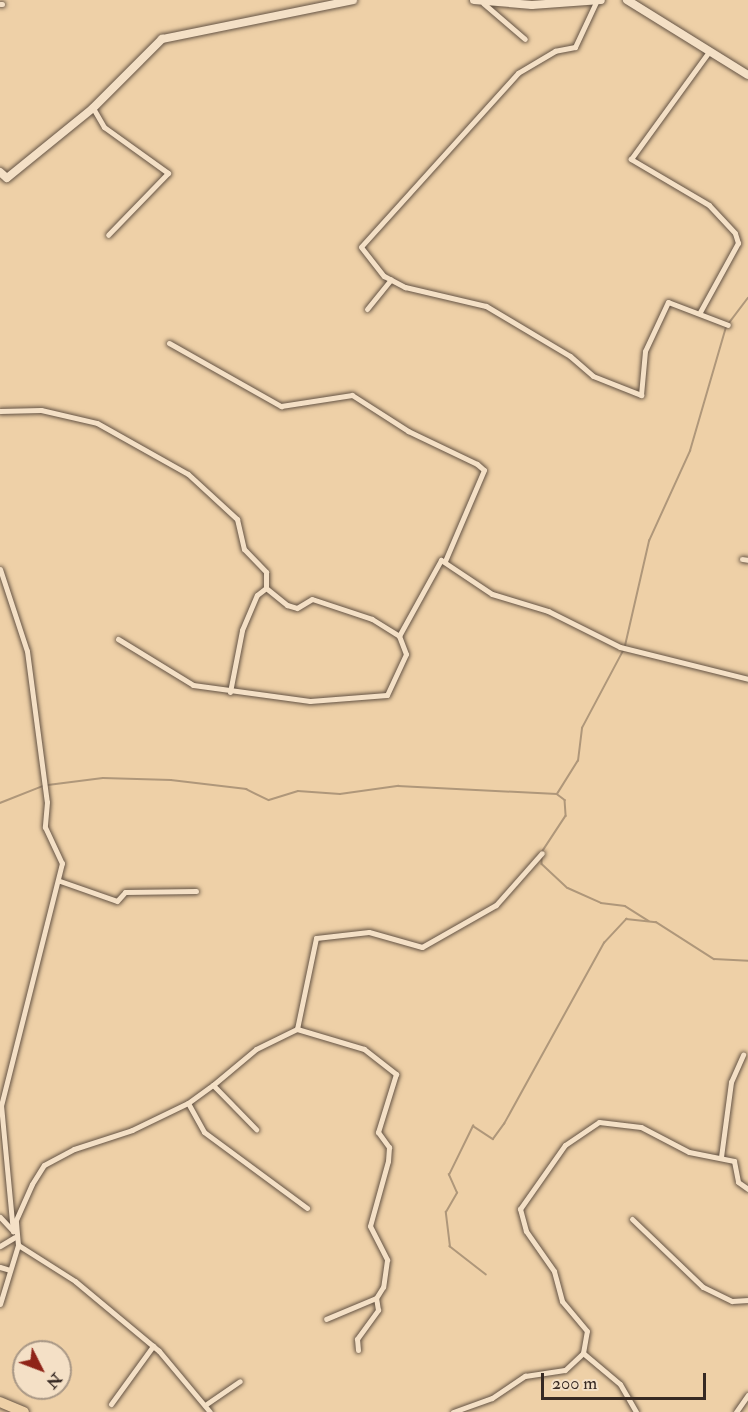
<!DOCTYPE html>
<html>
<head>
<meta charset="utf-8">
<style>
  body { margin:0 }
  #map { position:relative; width:748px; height:1412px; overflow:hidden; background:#eed0a7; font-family:"IM FELL Double Pica",serif }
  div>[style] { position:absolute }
  .stream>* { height:1.5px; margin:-0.75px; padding:0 0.75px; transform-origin:0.75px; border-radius:0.75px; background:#af977a }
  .roads { filter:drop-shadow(0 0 2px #645344) drop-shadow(0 0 2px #645344) }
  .street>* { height:5px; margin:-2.5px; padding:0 2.5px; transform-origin:2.5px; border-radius:2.5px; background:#f4e0c6 }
  .secondary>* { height:8px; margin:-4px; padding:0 4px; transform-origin:4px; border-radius:4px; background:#f4e0c6 }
  .highway>* { height:10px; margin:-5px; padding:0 5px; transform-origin:5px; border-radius:5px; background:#eed0a7 }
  span { translate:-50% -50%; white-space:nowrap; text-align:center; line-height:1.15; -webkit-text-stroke:6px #f4e0c6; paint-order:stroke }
  .north { position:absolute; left:12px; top:1340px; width:60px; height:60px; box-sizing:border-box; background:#f4e0c6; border:2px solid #a89785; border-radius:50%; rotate:132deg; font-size:16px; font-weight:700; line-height:24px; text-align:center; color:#362923 }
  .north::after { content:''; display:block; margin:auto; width:21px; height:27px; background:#8f2418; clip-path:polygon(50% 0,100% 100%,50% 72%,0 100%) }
  .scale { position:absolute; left:541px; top:1373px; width:165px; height:27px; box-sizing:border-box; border:3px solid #362923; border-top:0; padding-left:8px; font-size:18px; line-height:21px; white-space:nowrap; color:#362923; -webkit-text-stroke:4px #f4e0c6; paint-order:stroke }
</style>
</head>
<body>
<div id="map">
  <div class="stream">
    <div style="left:729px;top:323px;width:31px;rotate:-53deg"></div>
    <div style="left:625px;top:646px;width:108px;rotate:-77.1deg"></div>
    <div style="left:649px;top:541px;width:99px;rotate:-65.5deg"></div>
    <div style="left:690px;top:451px;width:129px;rotate:-73.8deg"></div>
    <div style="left:48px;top:785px;width:55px;rotate:-7.3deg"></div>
    <div style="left:103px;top:778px;width:68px;rotate:1.7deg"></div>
    <div style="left:171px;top:780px;width:76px;rotate:6.8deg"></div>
    <div style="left:246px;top:789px;width:25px;rotate:26deg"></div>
    <div style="left:269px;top:800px;width:30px;rotate:-17deg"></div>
    <div style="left:298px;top:791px;width:42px;rotate:4.1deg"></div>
    <div style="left:340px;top:794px;width:59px;rotate:-7.9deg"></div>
    <div style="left:398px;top:786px;width:159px;rotate:2.9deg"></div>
    <div style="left:557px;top:794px;width:10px;rotate:37deg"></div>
    <div style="left:565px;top:800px;width:16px;rotate:86deg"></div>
    <div style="left:566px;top:816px;width:42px;rotate:123.3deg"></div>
    <div style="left:557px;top:794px;width:39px;rotate:-58deg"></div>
    <div style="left:578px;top:761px;width:33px;rotate:-83deg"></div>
    <div style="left:582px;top:728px;width:87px;rotate:-62deg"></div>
    <div style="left:0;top:803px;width:46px;rotate:-21.6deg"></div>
    <div style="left:542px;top:855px;width:9px;rotate:90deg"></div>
    <div style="left:542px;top:864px;width:35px;rotate:43deg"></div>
    <div style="left:568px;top:888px;width:36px;rotate:24deg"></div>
    <div style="left:601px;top:903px;width:24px;rotate:7deg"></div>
    <div style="left:625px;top:906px;width:28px;rotate:32deg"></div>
    <div style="left:486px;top:1275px;width:46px;rotate:-142.1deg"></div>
    <div style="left:450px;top:1247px;width:35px;rotate:-97deg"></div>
    <div style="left:446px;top:1212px;width:22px;rotate:-60deg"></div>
    <div style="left:457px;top:1193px;width:20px;rotate:-114deg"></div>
    <div style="left:449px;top:1175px;width:55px;rotate:-63.9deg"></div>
    <div style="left:473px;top:1126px;width:24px;rotate:33deg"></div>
    <div style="left:493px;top:1139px;width:19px;rotate:-54deg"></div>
    <div style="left:504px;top:1124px;width:207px;rotate:-61.1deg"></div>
    <div style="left:604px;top:943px;width:33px;rotate:-47deg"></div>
    <div style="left:626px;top:919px;width:30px;rotate:6deg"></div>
    <div style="left:656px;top:922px;width:69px;rotate:32.5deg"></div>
    <div style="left:714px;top:959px;width:34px;rotate:3deg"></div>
  </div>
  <div class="roads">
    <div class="street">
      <div style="left:597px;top:0;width:52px;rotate:115.1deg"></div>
      <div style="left:575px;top:47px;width:20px;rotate:169deg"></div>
      <div style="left:555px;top:51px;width:43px;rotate:149.3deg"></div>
      <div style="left:518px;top:73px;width:234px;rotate:132.1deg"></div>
      <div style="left:361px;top:247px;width:37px;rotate:52deg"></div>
      <div style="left:384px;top:276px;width:24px;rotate:28deg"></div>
      <div style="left:405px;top:287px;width:83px;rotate:13.2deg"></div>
      <div style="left:486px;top:306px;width:98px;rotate:30.8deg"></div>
      <div style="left:570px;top:356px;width:30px;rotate:41deg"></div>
      <div style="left:593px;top:376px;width:52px;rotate:21.6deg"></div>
      <div style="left:641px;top:395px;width:44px;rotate:-84.8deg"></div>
      <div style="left:645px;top:351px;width:54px;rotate:-64.9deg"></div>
      <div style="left:668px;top:302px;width:64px;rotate:21deg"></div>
      <div style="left:483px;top:3px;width:55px;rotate:40.6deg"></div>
      <div style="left:0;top:4px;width:2px"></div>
      <div style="left:93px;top:108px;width:22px;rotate:60deg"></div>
      <div style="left:104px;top:127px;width:79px;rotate:35.7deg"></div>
      <div style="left:168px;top:173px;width:86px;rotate:134.1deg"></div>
      <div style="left:367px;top:309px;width:38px;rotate:-51deg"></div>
      <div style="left:700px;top:312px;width:79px;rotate:-61.2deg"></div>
      <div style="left:738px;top:243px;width:10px;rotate:-107deg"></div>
      <div style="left:735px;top:233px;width:38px;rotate:-133deg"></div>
      <div style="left:709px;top:205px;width:91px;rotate:-149.5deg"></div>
      <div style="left:631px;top:159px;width:131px;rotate:-54deg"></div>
      <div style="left:169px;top:343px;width:129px;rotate:29.4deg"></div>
      <div style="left:281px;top:406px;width:72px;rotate:-8.8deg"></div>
      <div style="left:352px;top:395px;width:67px;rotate:32.7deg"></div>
      <div style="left:408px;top:431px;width:76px;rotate:25.6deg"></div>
      <div style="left:477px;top:464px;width:9px;rotate:41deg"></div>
      <div style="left:484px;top:470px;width:99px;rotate:113.2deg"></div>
      <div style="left:0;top:411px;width:41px;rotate:-1.4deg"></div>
      <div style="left:41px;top:410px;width:57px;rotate:13.1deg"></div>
      <div style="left:97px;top:423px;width:104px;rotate:29.3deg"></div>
      <div style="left:188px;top:474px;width:67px;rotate:42.6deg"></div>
      <div style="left:237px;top:519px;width:31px;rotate:77deg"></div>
      <div style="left:244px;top:549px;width:32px;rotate:46deg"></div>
      <div style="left:266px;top:572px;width:16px;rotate:90deg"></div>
      <div style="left:266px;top:588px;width:27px;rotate:39deg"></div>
      <div style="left:287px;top:605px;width:10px;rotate:17deg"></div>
      <div style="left:297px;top:608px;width:17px;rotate:-31deg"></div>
      <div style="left:312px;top:599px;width:63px;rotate:18.4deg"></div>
      <div style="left:372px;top:619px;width:32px;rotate:32deg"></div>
      <div style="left:399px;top:636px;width:87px;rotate:-61.1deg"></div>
      <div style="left:441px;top:560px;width:61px;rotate:33.7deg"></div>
      <div style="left:492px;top:594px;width:59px;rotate:16.9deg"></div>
      <div style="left:548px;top:611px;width:80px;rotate:26.6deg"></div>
      <div style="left:620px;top:647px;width:132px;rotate:14deg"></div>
      <div style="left:742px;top:559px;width:6px;rotate:9deg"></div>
      <div style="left:0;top:569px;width:86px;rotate:71.8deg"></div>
      <div style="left:27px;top:651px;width:152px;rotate:82.5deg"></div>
      <div style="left:47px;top:802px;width:25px;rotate:95deg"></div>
      <div style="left:45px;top:827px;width:40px;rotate:65deg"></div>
      <div style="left:62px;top:863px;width:250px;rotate:104.1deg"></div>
      <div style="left:1px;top:1105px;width:127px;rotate:84.6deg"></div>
      <div style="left:118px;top:639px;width:88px;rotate:31.5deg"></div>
      <div style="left:193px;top:685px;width:118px;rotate:7.8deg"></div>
      <div style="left:310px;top:701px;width:77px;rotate:-4.5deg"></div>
      <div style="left:387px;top:695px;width:45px;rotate:-65.1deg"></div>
      <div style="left:406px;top:654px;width:19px;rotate:-111deg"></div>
      <div style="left:230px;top:692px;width:63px;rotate:-79deg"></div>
      <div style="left:242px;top:630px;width:38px;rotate:-67deg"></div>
      <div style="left:257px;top:595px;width:11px;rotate:-38deg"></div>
      <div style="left:60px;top:881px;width:60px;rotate:19.3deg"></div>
      <div style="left:117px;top:901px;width:12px;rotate:-48deg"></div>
      <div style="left:125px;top:892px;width:71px;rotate:-0.8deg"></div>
      <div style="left:297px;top:1029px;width:93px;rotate:-78.2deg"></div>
      <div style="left:316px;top:938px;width:53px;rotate:-6.5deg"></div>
      <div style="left:369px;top:932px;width:55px;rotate:15.8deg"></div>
      <div style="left:422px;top:947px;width:85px;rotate:-29.6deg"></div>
      <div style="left:496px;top:905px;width:69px;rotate:-48.5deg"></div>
      <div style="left:213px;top:1085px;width:56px;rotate:-39.9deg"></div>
      <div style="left:256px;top:1049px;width:46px;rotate:-26deg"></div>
      <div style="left:297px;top:1029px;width:70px;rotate:16.6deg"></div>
      <div style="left:364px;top:1049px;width:41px;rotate:38deg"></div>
      <div style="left:396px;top:1074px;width:61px;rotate:107.2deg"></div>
      <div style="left:378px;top:1132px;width:19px;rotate:54deg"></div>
      <div style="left:389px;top:1147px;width:14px;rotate:94deg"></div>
      <div style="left:388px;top:1161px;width:67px;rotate:105.5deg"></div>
      <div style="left:370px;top:1226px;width:38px;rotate:63deg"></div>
      <div style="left:387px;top:1260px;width:27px;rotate:98deg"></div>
      <div style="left:383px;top:1287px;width:13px;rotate:122deg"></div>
      <div style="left:376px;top:1298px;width:54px;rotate:157.2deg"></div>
      <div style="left:188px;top:1103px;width:31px;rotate:-36deg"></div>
      <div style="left:213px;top:1085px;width:62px;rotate:45.7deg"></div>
      <div style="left:721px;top:1157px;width:76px;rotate:-82.4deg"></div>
      <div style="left:731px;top:1082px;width:30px;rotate:-66deg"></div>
      <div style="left:0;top:1217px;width:19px;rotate:47deg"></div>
      <div style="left:632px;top:1219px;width:98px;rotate:43.8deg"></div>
      <div style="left:703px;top:1287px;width:32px;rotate:26deg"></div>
      <div style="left:732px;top:1301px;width:16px;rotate:-4deg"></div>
      <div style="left:0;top:1246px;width:17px;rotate:-31deg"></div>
      <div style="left:0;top:1267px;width:10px;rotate:17deg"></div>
      <div style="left:0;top:1304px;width:62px;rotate:-73deg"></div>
      <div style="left:358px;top:1350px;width:11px;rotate:-95deg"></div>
      <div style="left:357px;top:1339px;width:36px;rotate:-54deg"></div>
      <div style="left:378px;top:1310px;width:12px;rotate:-99deg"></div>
      <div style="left:583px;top:1353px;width:48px;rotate:40deg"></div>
      <div style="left:620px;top:1384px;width:32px;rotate:60deg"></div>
      <div style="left:111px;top:1404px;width:72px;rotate:-54.1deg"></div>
      <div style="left:205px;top:1405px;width:42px;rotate:-34.4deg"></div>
      <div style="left:210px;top:1412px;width:80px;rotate:-129.9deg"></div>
      <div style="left:159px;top:1351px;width:109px;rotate:-140.2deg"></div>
      <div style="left:75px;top:1281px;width:67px;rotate:-147.7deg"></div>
      <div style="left:18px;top:1245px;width:25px;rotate:-95deg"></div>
      <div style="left:16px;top:1220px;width:39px;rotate:-66deg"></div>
      <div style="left:32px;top:1184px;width:22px;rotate:-58deg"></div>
      <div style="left:44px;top:1165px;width:34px;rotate:-28deg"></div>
      <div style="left:74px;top:1149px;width:61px;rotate:-18.1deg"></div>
      <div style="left:132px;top:1130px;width:62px;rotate:-25.7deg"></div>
      <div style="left:188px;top:1103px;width:33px;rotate:61deg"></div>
      <div style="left:204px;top:1132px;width:128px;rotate:36.4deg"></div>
      <div style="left:453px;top:1412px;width:41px;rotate:-19.7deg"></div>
      <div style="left:492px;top:1398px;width:40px;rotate:-34deg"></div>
      <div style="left:525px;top:1376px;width:40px;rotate:-8.5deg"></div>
      <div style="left:565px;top:1370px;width:25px;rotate:-43deg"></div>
      <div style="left:583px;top:1353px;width:22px;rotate:-80deg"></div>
      <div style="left:587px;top:1331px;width:39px;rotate:-130deg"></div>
      <div style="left:562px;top:1301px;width:31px;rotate:-105deg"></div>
      <div style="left:554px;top:1271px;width:49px;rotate:-125deg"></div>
      <div style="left:526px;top:1231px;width:23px;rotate:-105deg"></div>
      <div style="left:520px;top:1209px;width:78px;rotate:-54.9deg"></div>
      <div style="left:565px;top:1145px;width:41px;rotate:-34.1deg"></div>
      <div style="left:599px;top:1122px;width:42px;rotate:6.8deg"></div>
      <div style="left:641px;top:1127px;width:54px;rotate:27.5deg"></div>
      <div style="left:689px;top:1152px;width:46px;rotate:11.3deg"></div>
      <div style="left:734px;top:1161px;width:21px;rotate:79deg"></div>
      <div style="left:738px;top:1182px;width:12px;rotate:35deg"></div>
      <div style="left:736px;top:1412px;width:21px;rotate:-55deg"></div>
    </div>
    <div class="secondary">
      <div style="left:474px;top:0;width:58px;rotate:4.9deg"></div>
      <div style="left:532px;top:5px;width:69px;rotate:-4.1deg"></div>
      <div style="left:627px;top:0;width:142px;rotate:31.8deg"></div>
      <div style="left:0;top:172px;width:9px;rotate:41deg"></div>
      <div style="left:7px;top:178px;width:111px;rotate:-39.1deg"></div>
      <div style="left:93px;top:108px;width:98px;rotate:-45deg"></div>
      <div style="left:162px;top:39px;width:195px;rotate:-11.5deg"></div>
    </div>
    <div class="highway">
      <div style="left:0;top:1402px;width:26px;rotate:23deg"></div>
    </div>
  </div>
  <div class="north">N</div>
  <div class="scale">200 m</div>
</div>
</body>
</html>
